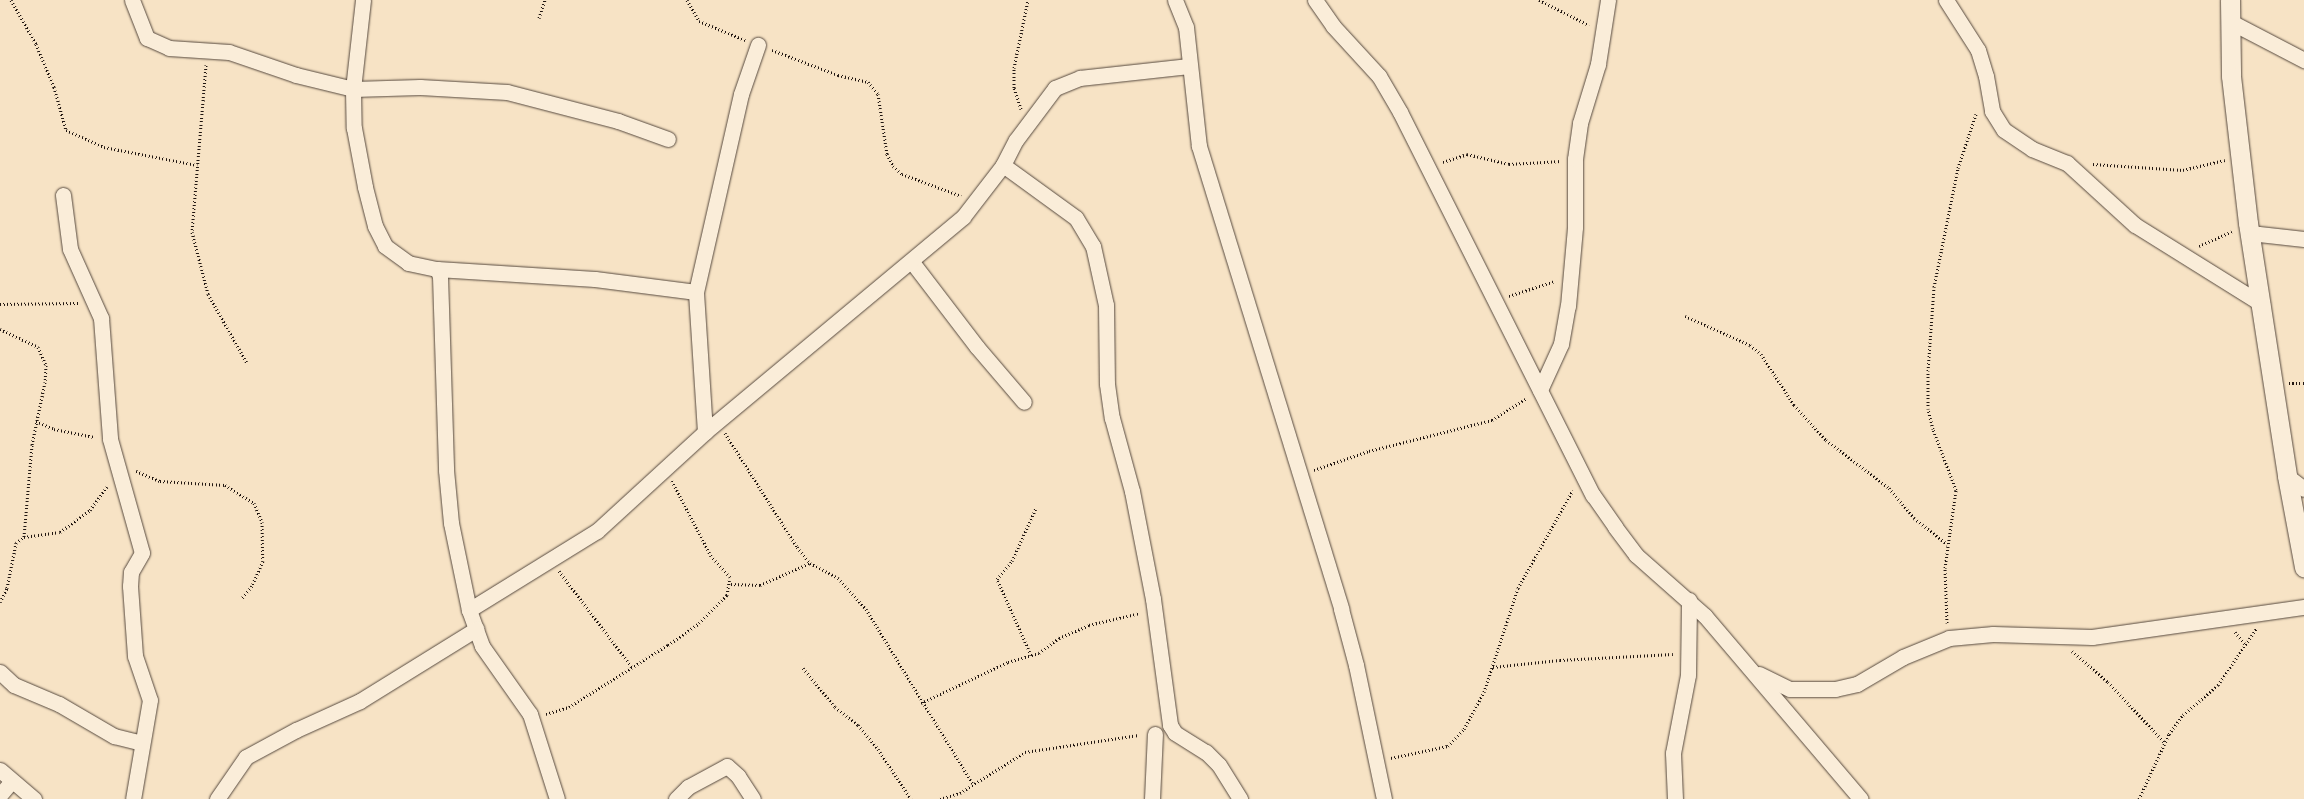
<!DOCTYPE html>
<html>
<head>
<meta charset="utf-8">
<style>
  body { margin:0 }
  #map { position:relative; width:2304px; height:799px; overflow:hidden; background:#f7e3c5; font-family:"Old Standard TT",serif }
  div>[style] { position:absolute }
  .path>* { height:3px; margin-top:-1.5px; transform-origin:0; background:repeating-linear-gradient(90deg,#211611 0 1px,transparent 0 3.5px) }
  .roads { filter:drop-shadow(0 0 1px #56493e) drop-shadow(0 0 1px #56493e) }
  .minor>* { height:15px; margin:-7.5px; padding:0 7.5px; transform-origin:7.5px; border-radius:7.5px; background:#faedd9 }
  .tertiary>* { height:19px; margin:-9.5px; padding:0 9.5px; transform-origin:9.5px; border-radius:9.5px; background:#faedd9 }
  span { translate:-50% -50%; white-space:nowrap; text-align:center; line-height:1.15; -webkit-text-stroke:4px #faedd9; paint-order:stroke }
</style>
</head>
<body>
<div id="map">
  <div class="path">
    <div style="left:11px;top:0;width:51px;rotate:60.4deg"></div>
    <div style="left:36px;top:44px;width:47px;rotate:67.3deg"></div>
    <div style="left:54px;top:87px;width:45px;rotate:74.4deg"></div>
    <div style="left:66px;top:130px;width:42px;rotate:24.1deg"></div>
    <div style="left:104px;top:147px;width:95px;rotate:11deg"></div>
    <div style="left:687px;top:0;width:24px;rotate:60deg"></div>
    <div style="left:699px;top:21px;width:50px;rotate:22.4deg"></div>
    <div style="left:1539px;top:0;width:56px;rotate:26.6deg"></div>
    <div style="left:539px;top:18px;width:19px;rotate:-72deg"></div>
    <div style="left:772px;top:50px;width:71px;rotate:20.7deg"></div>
    <div style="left:838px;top:75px;width:31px;rotate:13deg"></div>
    <div style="left:868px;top:82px;width:16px;rotate:50deg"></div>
    <div style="left:878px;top:94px;width:61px;rotate:81.5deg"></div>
    <div style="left:887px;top:154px;width:13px;rotate:63deg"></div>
    <div style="left:893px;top:166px;width:12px;rotate:42deg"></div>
    <div style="left:902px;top:174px;width:63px;rotate:20.4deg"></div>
    <div style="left:206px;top:65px;width:168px;rotate:94.8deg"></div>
    <div style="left:192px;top:232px;width:64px;rotate:75.5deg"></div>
    <div style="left:208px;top:294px;width:79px;rotate:60.5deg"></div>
    <div style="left:1021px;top:109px;width:22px;rotate:-108deg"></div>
    <div style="left:1014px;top:88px;width:20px;rotate:-90deg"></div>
    <div style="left:1014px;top:68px;width:69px;rotate:-78.4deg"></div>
    <div style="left:1443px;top:162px;width:25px;rotate:-18deg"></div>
    <div style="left:1467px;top:154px;width:43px;rotate:13.4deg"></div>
    <div style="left:1509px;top:164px;width:52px;rotate:-3.3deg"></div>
    <div style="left:2093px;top:164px;width:90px;rotate:3.8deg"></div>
    <div style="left:2183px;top:170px;width:43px;rotate:-13.4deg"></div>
    <div style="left:2199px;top:246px;width:36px;rotate:-24deg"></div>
    <div style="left:1509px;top:296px;width:48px;rotate:-18.1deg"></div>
    <div style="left:0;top:304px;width:78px;rotate:-0.7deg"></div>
    <div style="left:1685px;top:316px;width:71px;rotate:24deg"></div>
    <div style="left:1750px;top:345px;width:14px;rotate:39deg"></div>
    <div style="left:1761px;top:354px;width:61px;rotate:57.1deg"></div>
    <div style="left:1794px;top:405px;width:47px;rotate:47.6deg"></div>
    <div style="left:1826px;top:440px;width:79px;rotate:37.3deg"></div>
    <div style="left:1889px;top:488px;width:39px;rotate:50deg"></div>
    <div style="left:1914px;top:518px;width:42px;rotate:38.2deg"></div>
    <div style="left:0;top:329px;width:42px;rotate:25.3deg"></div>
    <div style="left:38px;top:347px;width:20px;rotate:66deg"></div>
    <div style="left:46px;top:365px;width:17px;rotate:93deg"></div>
    <div style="left:45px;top:382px;width:64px;rotate:101.7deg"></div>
    <div style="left:32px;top:445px;width:92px;rotate:95deg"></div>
    <div style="left:2289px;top:383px;width:15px"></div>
    <div style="left:36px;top:421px;width:20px;rotate:24deg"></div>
    <div style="left:54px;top:429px;width:41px;rotate:11.3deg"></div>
    <div style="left:725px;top:433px;width:135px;rotate:57.7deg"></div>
    <div style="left:797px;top:547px;width:21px;rotate:51deg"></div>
    <div style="left:810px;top:563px;width:32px;rotate:28deg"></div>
    <div style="left:838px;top:578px;width:42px;rotate:47.9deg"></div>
    <div style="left:866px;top:609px;width:205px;rotate:58.6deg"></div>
    <div style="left:1314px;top:470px;width:58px;rotate:-19.1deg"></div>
    <div style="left:1369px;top:451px;width:127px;rotate:-14.1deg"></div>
    <div style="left:1492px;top:420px;width:41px;rotate:-32.2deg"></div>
    <div style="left:136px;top:471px;width:26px;rotate:23deg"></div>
    <div style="left:160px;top:481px;width:65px;rotate:3.5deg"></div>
    <div style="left:225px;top:485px;width:34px;rotate:32deg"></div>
    <div style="left:254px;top:503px;width:21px;rotate:67deg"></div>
    <div style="left:262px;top:522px;width:39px;rotate:89deg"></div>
    <div style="left:263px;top:561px;width:27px;rotate:114deg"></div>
    <div style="left:252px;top:586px;width:16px;rotate:130deg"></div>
    <div style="left:559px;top:571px;width:121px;rotate:52.8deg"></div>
    <div style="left:731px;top:584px;width:29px;rotate:2deg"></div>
    <div style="left:760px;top:585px;width:55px;rotate:-23.7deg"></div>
    <div style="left:0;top:602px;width:16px;rotate:-63deg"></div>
    <div style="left:7px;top:588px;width:46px;rotate:-78.7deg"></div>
    <div style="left:16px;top:543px;width:10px;rotate:-37deg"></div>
    <div style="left:24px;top:537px;width:36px;rotate:-8deg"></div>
    <div style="left:60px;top:532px;width:37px;rotate:-36deg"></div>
    <div style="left:90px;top:510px;width:29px;rotate:-54deg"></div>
    <div style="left:1947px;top:623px;width:55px;rotate:-92.1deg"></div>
    <div style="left:1945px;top:568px;width:79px;rotate:-82deg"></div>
    <div style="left:1956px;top:490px;width:65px;rotate:-110.7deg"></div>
    <div style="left:1933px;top:429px;width:21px;rotate:-104deg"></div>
    <div style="left:1928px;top:409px;width:38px;rotate:-90deg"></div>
    <div style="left:1928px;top:371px;width:84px;rotate:-85.9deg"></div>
    <div style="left:1934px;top:287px;width:121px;rotate:-78.6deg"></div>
    <div style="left:1958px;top:168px;width:57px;rotate:-71.6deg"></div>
    <div style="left:2235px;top:632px;width:17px;rotate:50deg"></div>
    <div style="left:2072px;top:651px;width:48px;rotate:40.7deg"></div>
    <div style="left:2108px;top:682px;width:83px;rotate:46.9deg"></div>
    <div style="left:1031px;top:655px;width:83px;rotate:-114.1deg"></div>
    <div style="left:997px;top:579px;width:23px;rotate:-50deg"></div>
    <div style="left:1012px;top:561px;width:58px;rotate:-65.6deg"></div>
    <div style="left:1493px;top:667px;width:67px;rotate:-6deg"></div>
    <div style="left:1560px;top:660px;width:113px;rotate:-3deg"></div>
    <div style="left:803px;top:668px;width:50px;rotate:50.6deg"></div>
    <div style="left:835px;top:707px;width:29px;rotate:38deg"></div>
    <div style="left:858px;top:725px;width:31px;rotate:50deg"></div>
    <div style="left:878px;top:749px;width:60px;rotate:56.6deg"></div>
    <div style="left:921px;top:703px;width:96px;rotate:-25.2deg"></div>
    <div style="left:1008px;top:662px;width:32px;rotate:-16deg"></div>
    <div style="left:1039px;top:653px;width:25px;rotate:-37deg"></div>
    <div style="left:1059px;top:638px;width:33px;rotate:-23deg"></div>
    <div style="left:1089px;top:625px;width:52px;rotate:-13.2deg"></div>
    <div style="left:546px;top:714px;width:24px;rotate:-17deg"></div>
    <div style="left:569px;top:707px;width:117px;rotate:-32.1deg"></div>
    <div style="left:668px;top:645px;width:38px;rotate:-35deg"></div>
    <div style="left:699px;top:623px;width:40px;rotate:-45deg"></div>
    <div style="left:727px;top:595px;width:18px;rotate:-81deg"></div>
    <div style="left:730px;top:577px;width:28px;rotate:-132deg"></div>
    <div style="left:711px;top:556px;width:85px;rotate:-117.5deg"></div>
    <div style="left:1391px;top:758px;width:58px;rotate:-11.9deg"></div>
    <div style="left:1448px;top:746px;width:23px;rotate:-47deg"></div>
    <div style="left:1464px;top:729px;width:42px;rotate:-61.6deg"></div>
    <div style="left:1484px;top:692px;width:109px;rotate:-71.9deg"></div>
    <div style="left:1518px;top:588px;width:112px;rotate:-60.7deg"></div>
    <div style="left:940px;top:799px;width:21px;rotate:-17deg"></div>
    <div style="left:960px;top:793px;width:77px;rotate:-32.2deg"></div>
    <div style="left:1025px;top:752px;width:115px;rotate:-8.5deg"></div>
    <div style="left:2139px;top:799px;width:72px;rotate:-65.2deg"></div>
    <div style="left:2169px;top:734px;width:24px;rotate:-54deg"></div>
    <div style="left:2183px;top:715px;width:46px;rotate:-40.6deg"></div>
    <div style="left:2218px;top:685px;width:68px;rotate:-55.8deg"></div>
  </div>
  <div class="roads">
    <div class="minor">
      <div style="left:132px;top:0;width:41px;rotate:68.5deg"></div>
      <div style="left:147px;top:38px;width:24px;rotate:24deg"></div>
      <div style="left:169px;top:48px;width:60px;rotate:3.8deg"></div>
      <div style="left:229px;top:52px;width:71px;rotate:18.9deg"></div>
      <div style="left:296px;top:75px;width:59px;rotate:13.8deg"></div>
      <div style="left:353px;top:89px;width:67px;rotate:-1.7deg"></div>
      <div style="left:420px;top:87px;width:87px;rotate:3.3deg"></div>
      <div style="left:507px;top:92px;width:115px;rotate:14.6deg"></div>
      <div style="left:618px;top:121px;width:53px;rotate:19.8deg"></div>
      <div style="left:363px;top:0;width:90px;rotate:96.4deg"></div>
      <div style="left:353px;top:89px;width:39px;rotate:89deg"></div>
      <div style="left:354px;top:128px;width:60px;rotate:79.4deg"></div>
      <div style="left:365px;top:187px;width:40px;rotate:75.6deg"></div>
      <div style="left:375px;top:226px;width:22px;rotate:63deg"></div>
      <div style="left:385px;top:246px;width:29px;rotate:36deg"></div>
      <div style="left:408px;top:263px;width:30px;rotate:12deg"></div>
      <div style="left:437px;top:269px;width:8px;rotate:67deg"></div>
      <div style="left:440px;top:276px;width:194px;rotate:88.2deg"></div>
      <div style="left:446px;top:470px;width:53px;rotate:84.6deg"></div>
      <div style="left:451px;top:523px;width:89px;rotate:78.3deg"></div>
      <div style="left:469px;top:610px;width:38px;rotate:70deg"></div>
      <div style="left:482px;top:646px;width:83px;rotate:54.8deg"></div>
      <div style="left:530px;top:714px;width:89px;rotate:72.4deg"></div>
      <div style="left:1175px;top:0;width:29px;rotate:68deg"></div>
      <div style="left:1186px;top:27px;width:120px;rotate:83.8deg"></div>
      <div style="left:1199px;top:146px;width:484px;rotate:72.9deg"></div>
      <div style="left:1341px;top:609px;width:58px;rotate:75deg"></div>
      <div style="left:1356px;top:665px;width:137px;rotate:78.2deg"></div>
      <div style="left:1315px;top:0;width:32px;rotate:55deg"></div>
      <div style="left:1333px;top:26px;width:68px;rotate:47.4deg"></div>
      <div style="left:1379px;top:76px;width:42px;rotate:59.7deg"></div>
      <div style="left:1400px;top:112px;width:429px;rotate:63.3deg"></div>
      <div style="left:1593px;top:495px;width:39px;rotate:55deg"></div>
      <div style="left:1615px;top:527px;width:35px;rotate:53deg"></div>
      <div style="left:1636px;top:555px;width:92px;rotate:41.5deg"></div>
      <div style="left:1705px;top:616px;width:240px;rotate:49.6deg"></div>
      <div style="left:1946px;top:0;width:59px;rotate:57.4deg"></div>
      <div style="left:1978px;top:50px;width:27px;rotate:73deg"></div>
      <div style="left:1986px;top:76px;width:36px;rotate:80deg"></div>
      <div style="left:1992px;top:111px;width:22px;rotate:58deg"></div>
      <div style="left:2004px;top:130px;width:34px;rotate:34deg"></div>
      <div style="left:2032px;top:149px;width:38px;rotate:22deg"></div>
      <div style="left:2067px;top:163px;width:92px;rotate:42.4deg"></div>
      <div style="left:2135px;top:225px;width:150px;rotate:31.9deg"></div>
      <div style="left:2229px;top:21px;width:85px;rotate:27.5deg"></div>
      <div style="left:1003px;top:165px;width:90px;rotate:36deg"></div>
      <div style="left:1076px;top:218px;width:33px;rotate:59deg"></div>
      <div style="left:1093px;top:246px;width:60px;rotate:77.6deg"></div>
      <div style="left:1106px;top:305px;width:79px;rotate:89.3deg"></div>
      <div style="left:1107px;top:384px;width:34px;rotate:82deg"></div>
      <div style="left:1112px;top:418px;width:76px;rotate:74.7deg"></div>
      <div style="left:1132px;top:491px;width:110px;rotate:79deg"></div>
      <div style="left:1153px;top:599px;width:127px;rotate:82.3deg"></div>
      <div style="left:1170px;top:725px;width:9px;rotate:58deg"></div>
      <div style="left:1175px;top:733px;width:36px;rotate:32deg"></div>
      <div style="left:1206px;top:752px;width:18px;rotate:45deg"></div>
      <div style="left:1219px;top:765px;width:40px;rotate:58deg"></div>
      <div style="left:63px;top:195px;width:54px;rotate:82.6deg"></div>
      <div style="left:70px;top:249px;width:76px;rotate:65.8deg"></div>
      <div style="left:101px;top:318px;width:121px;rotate:85.7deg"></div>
      <div style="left:110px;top:439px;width:118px;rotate:74.3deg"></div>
      <div style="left:142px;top:553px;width:22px;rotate:120deg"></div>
      <div style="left:131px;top:572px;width:14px;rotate:94deg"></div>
      <div style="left:130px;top:586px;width:70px;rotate:85.9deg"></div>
      <div style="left:135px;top:656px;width:46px;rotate:71.2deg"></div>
      <div style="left:150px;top:700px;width:100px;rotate:99.7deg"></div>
      <div style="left:2250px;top:233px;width:54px;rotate:6.3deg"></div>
      <div style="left:912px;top:262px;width:107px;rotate:52.6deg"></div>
      <div style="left:977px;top:347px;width:72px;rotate:49.5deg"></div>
      <div style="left:437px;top:269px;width:158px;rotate:3.6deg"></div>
      <div style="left:595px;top:279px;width:102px;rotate:7.3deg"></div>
      <div style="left:1540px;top:390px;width:51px;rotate:-65.5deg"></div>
      <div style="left:1561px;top:344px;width:39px;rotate:-80deg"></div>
      <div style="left:1568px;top:306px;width:79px;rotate:-84.9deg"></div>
      <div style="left:1575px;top:227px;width:68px;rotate:-90deg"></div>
      <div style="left:1575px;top:159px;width:36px;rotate:-82deg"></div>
      <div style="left:1580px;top:123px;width:62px;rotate:-73deg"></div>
      <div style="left:1598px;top:64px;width:65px;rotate:-81.1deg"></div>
      <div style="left:705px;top:432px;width:140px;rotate:-93.7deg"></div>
      <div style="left:696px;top:292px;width:203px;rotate:-77.2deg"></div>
      <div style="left:741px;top:94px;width:52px;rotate:-70.9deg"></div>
      <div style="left:2287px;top:476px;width:21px;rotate:37deg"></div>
      <div style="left:469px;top:610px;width:150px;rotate:-31.7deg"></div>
      <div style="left:597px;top:531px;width:147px;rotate:-42.5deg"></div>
      <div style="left:705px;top:432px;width:336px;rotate:-39.8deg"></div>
      <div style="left:963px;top:217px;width:66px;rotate:-52.4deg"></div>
      <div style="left:1003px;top:165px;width:28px;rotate:-63deg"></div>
      <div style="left:1016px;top:140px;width:65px;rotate:-53.1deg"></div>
      <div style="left:1055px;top:88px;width:27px;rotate:-22deg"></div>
      <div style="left:1080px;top:78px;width:109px;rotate:-6.3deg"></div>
      <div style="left:0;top:672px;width:19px;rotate:43deg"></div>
      <div style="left:14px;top:685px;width:49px;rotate:22.9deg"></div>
      <div style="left:59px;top:704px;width:64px;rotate:30.2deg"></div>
      <div style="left:114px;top:736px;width:29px;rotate:14deg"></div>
      <div style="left:1759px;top:674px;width:34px;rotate:26deg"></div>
      <div style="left:1790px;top:689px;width:45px"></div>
      <div style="left:1835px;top:689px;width:23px;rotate:-13deg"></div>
      <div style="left:1857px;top:684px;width:53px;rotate:-30.4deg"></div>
      <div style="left:1903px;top:657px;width:50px;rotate:-22.4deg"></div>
      <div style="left:1949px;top:638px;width:44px;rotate:-5.2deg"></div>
      <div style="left:1993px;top:634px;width:99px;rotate:1.7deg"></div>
      <div style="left:2092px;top:637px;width:214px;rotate:-8.1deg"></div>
      <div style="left:0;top:770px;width:45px;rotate:40.5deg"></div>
      <div style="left:0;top:795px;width:17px;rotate:-50deg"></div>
      <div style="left:217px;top:799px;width:51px;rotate:-55.4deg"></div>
      <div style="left:246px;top:757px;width:57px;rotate:-28.4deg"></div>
      <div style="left:296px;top:730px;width:70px;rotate:-24.4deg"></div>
      <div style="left:360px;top:701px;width:137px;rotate:-31.8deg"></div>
      <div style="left:676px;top:799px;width:17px;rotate:-45deg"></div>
      <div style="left:688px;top:787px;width:44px;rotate:-28.3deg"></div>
      <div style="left:727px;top:766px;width:15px;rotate:42deg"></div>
      <div style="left:738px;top:776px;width:27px;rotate:57deg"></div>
      <div style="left:1152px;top:799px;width:65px;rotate:-87.4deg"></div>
      <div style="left:1675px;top:799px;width:46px;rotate:-92.5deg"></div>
      <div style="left:1673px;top:753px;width:79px;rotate:-79.1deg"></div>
      <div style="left:1688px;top:675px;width:75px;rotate:-89.2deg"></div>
    </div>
    <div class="tertiary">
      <div style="left:2230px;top:0;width:76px;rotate:89.2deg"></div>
      <div style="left:2231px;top:76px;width:148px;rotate:83.4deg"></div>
      <div style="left:2248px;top:223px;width:256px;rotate:81.2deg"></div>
      <div style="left:2287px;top:476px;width:93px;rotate:79.4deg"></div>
    </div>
  </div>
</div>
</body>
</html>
